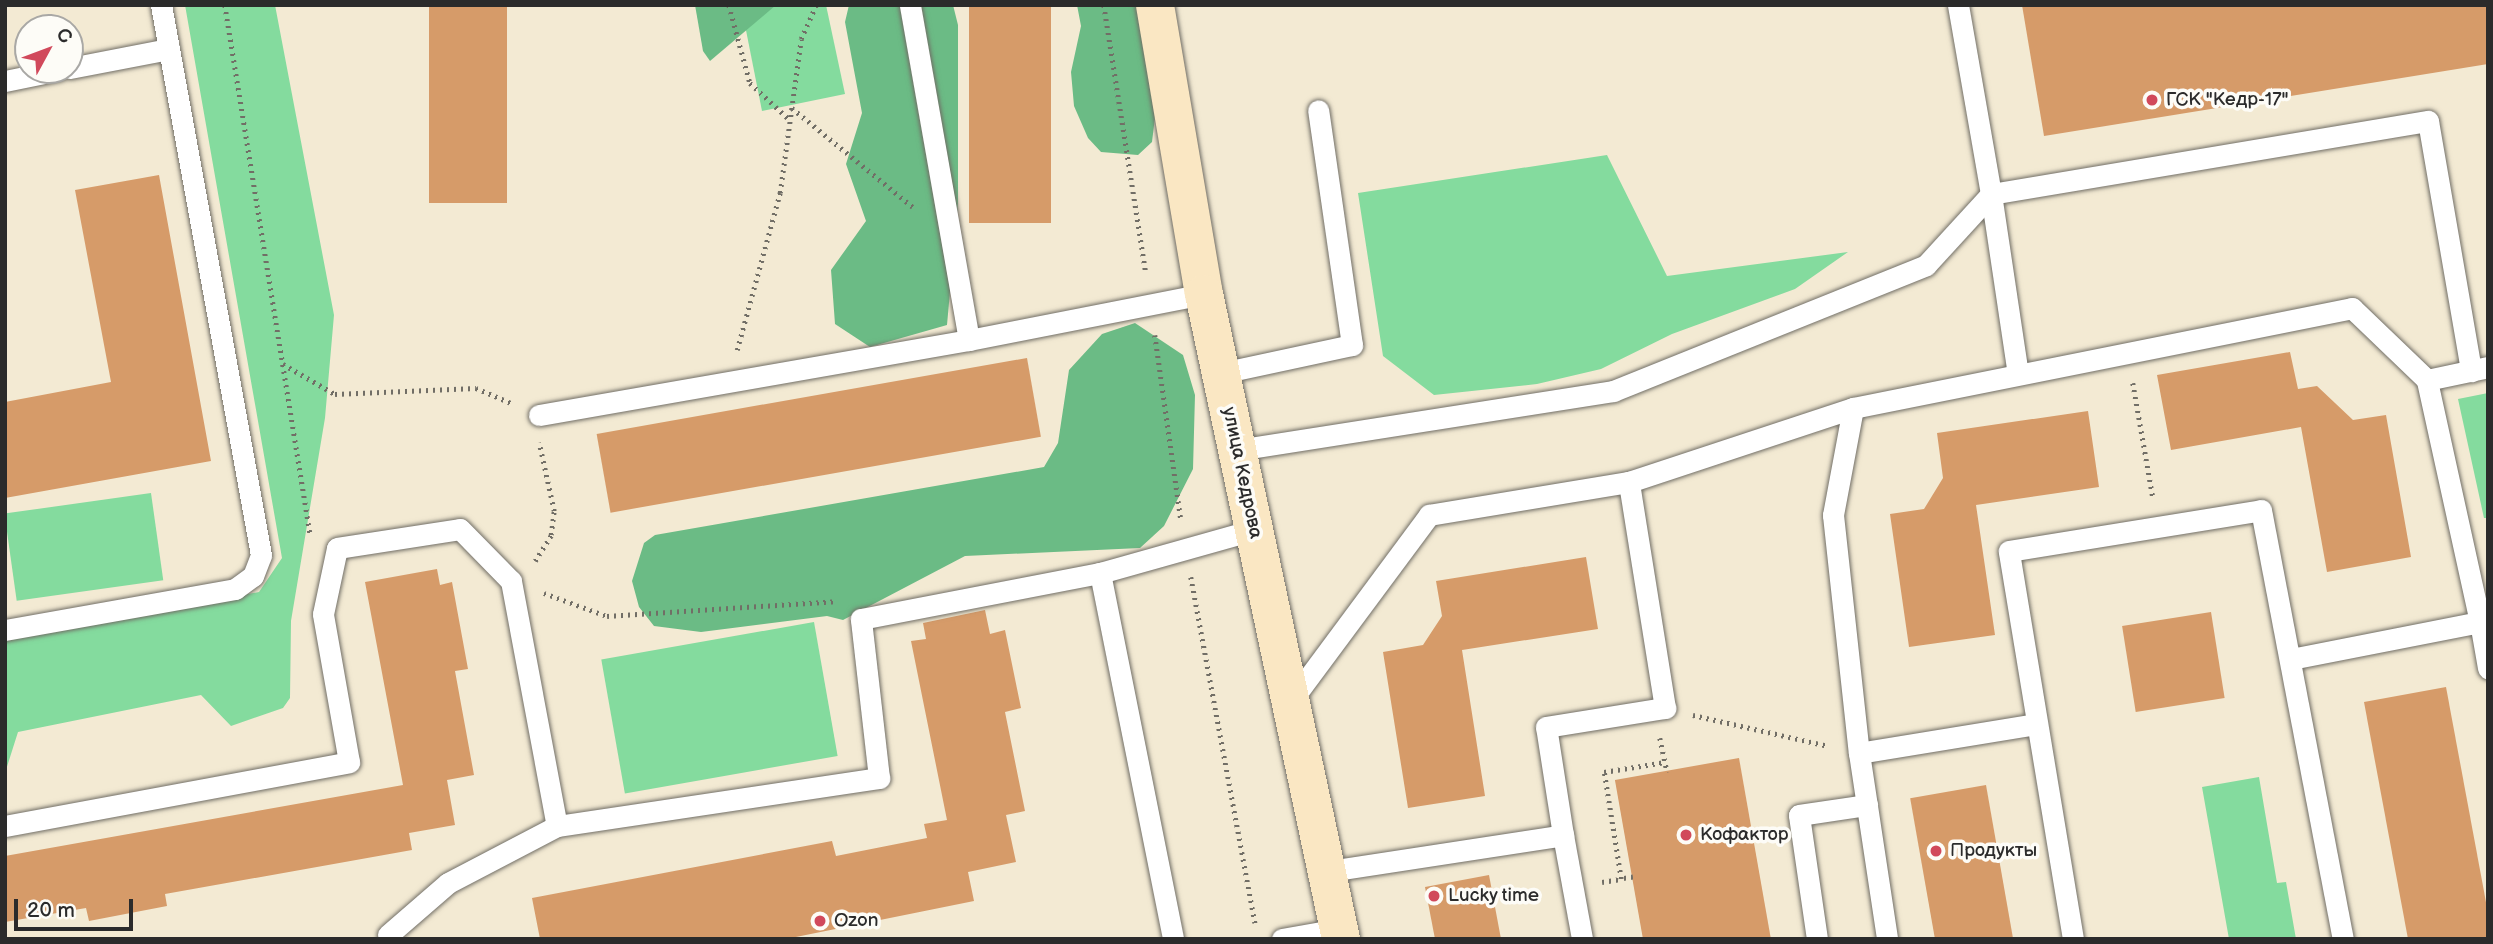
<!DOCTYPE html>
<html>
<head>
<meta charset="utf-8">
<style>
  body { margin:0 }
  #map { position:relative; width:2493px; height:944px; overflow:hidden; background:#f3ead3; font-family:"Balsamiq Sans",sans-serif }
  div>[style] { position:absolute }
  .green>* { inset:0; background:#84db9e; transform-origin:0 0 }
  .forest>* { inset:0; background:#6bbb85 }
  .building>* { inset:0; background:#d69b69; transform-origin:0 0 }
  .path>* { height:4.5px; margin-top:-2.25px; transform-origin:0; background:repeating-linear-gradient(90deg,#716e66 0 2px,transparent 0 7px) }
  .roads { filter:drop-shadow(0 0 2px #716e66) drop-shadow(0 0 2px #716e66) }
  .lane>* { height:21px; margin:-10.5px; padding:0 10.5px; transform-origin:10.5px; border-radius:10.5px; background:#fff }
  .secondary>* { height:38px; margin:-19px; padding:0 19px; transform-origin:19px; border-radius:19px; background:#fae7c3 }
  .dots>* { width:19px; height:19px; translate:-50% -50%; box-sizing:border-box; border:4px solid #fdfcf7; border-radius:50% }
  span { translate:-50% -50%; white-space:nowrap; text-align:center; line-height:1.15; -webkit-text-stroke:7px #fdfcf7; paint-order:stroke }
  .poi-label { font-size:19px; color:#2b2b2b }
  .left { translate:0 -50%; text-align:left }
  .street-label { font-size:19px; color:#2b2b2b }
  .frame { position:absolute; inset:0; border:7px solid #2b2b2b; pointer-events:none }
  .north { position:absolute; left:14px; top:14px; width:70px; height:70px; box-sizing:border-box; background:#fdfcf7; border:2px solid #a9a8a5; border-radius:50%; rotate:49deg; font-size:19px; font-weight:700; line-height:28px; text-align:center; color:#2b2b2b }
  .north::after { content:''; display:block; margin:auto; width:24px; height:32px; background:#d1495b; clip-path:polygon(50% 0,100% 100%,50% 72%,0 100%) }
  .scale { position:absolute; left:14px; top:899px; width:119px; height:32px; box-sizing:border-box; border:4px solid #2b2b2b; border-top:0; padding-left:9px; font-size:21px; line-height:24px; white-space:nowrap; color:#2b2b2b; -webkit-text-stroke:5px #fdfcf7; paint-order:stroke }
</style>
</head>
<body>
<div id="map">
  <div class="green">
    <div style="clip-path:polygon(185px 5px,275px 5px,334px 315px,325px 418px,291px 621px,290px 698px,283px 708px,231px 726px,201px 695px,18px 732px,5px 773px,5px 640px,259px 592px,282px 558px)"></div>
    <div style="clip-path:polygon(741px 5px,826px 5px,845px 94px,762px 111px)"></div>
    <div style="clip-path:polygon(1607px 155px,1667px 276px,1848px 252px,1795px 289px,1672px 334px,1601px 369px,1537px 384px,1434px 395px,1383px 356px,1358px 193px)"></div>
    <div style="clip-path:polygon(2488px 393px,2488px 518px,2484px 518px,2458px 399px)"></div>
    <div style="left:151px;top:493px;width:88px;height:148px;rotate:82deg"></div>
    <div style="left:814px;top:622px;width:136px;height:216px;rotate:80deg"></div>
    <div style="clip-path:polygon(2259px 777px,2277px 883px,2286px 882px,2296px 939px,2229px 939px,2202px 787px)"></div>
  </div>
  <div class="forest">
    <div style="clip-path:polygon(695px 5px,776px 5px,710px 61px,703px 51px)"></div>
    <div style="clip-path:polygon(849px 5px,953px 5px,958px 25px,958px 203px,947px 325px,870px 347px,835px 324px,831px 270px,866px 221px,846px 164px,862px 113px,845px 22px)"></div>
    <div style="clip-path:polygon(1077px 5px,1148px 5px,1156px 109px,1152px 142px,1138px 155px,1101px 152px,1088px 138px,1074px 106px,1071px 72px,1081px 26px)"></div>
    <div style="clip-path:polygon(1135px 323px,1183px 355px,1195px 395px,1193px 469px,1164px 526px,1140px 548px,965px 556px,843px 620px,827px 616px,701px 632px,654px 626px,639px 607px,632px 581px,644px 543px,655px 535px,1044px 467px,1058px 443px,1069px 370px,1102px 334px)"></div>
  </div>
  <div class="building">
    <div style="left:429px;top:5px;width:78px;height:198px"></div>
    <div style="left:969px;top:5px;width:82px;height:218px"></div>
    <div style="clip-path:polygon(2022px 5px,2488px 5px,2488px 64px,2044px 136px)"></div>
    <div style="clip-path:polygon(159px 175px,211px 461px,5px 498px,5px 402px,111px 382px,75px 190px)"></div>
    <div style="clip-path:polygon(2290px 352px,2298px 389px,2317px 386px,2353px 420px,2386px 415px,2411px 557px,2327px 572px,2301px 427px,2171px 450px,2157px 375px)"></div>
    <div style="left:1027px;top:358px;width:80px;height:437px;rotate:80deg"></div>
    <div style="clip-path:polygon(2088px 411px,2099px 487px,1976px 505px,1995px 635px,1909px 647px,1890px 514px,1924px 509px,1943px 478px,1937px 433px)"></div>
    <div style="clip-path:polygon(1586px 557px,1598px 629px,1462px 650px,1485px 796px,1408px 808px,1383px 652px,1423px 645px,1442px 616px,1436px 581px)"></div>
    <div style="clip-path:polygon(437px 569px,440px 585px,452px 582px,468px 669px,455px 671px,474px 775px,447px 780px,455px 825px,409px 833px,412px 850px,165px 894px,167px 906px,89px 921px,86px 908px,5px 922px,5px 856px,403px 785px,365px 582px)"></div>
    <div style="clip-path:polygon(985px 610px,990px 634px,1005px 630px,1021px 708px,1005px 712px,1025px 811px,1006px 815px,1016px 862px,968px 872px,974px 901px,786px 939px,540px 939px,532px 898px,832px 841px,836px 856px,927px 838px,924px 824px,947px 820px,911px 641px,926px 639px,923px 623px)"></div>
    <div style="left:2211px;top:612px;width:87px;height:90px;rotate:81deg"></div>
    <div style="clip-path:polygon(2446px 687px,2488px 913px,2488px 939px,2408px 939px,2364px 702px)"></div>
    <div style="left:1739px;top:758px;width:184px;height:126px;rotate:80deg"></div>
    <div style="left:1986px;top:785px;width:156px;height:77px;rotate:80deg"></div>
    <div style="clip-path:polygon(1489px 875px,1501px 939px,1435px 939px,1425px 887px)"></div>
  </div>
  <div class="path">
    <div style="left:225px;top:5px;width:535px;rotate:80.85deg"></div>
    <div style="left:729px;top:5px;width:81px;rotate:74.9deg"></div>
    <div style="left:750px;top:83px;width:54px;rotate:42.8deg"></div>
    <div style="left:1104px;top:5px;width:272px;rotate:81.1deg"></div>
    <div style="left:792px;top:108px;width:156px;rotate:39.3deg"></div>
    <div style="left:1155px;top:335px;width:187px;rotate:82deg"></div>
    <div style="left:737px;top:350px;width:163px;rotate:-74.7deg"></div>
    <div style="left:780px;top:193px;width:155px;rotate:-82.2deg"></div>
    <div style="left:801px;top:39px;width:37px;rotate:-66deg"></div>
    <div style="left:283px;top:364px;width:60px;rotate:30deg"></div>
    <div style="left:335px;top:394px;width:141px;rotate:-2.4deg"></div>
    <div style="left:476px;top:388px;width:39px;rotate:23deg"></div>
    <div style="left:2133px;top:383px;width:117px;rotate:80.1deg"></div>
    <div style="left:535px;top:561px;width:31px;rotate:-58deg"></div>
    <div style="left:551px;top:535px;width:24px;rotate:-83deg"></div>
    <div style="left:554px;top:511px;width:70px;rotate:-102.4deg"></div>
    <div style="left:1191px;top:577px;width:352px;rotate:79.5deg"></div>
    <div style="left:544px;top:593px;width:67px;rotate:20.1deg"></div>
    <div style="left:607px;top:616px;width:229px;rotate:-3.7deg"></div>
    <div style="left:1693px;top:715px;width:139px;rotate:12.9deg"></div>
    <div style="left:1660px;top:738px;width:35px;rotate:78deg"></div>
    <div style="left:1633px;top:877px;width:12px;rotate:171deg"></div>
    <div style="left:1621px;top:879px;width:108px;rotate:-99deg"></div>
    <div style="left:1604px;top:772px;width:62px;rotate:-9.3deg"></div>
    <div style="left:1602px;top:882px;width:19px;rotate:-9deg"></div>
  </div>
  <div class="roads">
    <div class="lane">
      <div style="left:1958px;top:5px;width:192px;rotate:80.1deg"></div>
      <div style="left:1991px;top:194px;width:443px;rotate:-9.5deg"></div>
      <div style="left:2428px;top:121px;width:254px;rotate:80.2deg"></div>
      <div style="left:70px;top:68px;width:101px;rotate:-10.9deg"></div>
      <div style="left:5px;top:81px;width:55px;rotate:-11.5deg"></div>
      <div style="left:1991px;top:194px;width:182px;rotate:81.5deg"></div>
      <div style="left:969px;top:340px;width:239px;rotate:-11.1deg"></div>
      <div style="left:1221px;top:373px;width:134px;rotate:-12.1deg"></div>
      <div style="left:1352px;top:345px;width:237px;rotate:-98.2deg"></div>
      <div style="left:1853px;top:408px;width:109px;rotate:100.6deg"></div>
      <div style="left:1833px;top:515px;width:239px;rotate:83.8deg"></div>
      <div style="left:1859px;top:753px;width:179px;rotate:-9.3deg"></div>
      <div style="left:539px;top:415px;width:436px;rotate:-9.9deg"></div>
      <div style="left:969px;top:340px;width:340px;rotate:-100deg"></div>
      <div style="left:1237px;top:450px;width:381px;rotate:-8.9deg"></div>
      <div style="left:1613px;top:391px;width:337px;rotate:-21.9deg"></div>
      <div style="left:1926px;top:265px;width:96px;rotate:-47.5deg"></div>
      <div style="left:1100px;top:573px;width:373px;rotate:78.7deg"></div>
      <div style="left:2480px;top:622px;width:248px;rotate:-102.4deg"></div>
      <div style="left:2427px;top:380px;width:62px;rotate:-12deg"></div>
      <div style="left:5px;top:630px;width:234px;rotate:-10.1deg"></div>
      <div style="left:235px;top:589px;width:22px;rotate:-36deg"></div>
      <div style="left:253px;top:576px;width:22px;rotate:-69deg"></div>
      <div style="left:261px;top:555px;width:559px;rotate:-100.3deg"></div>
      <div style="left:2291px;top:659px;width:193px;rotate:-11.1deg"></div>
      <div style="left:2480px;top:622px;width:47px;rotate:80.1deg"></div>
      <div style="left:1291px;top:701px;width:232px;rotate:-53.4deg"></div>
      <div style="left:1429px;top:515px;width:203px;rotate:-9.4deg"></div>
      <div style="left:1629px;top:482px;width:236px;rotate:-18.3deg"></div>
      <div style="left:1853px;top:408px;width:509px;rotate:-11.33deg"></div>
      <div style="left:2352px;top:308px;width:104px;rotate:43.8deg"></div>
      <div style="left:1859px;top:753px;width:188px;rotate:81.4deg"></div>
      <div style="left:5px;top:826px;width:350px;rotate:-10.5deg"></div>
      <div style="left:349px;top:762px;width:150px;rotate:-100deg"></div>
      <div style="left:323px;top:614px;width:67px;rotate:-78deg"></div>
      <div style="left:337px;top:548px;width:124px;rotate:-8.8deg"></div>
      <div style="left:460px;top:529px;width:73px;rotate:45.6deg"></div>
      <div style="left:511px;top:581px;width:249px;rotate:79.4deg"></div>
      <div style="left:1563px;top:835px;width:106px;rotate:79.6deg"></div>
      <div style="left:1329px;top:871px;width:237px;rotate:-8.7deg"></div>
      <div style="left:1563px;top:835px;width:109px;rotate:-98.9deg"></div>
      <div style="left:1546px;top:727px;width:121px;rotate:-9.1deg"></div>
      <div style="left:1665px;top:708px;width:229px;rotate:-99.1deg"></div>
      <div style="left:388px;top:935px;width:79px;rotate:-40.9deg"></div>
      <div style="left:448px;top:883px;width:123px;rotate:-27.6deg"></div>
      <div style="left:557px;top:826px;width:326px;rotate:-8.5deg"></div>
      <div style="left:879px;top:778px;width:160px;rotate:-96.5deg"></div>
      <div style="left:861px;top:619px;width:243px;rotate:-10.9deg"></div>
      <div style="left:1100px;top:573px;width:159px;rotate:-15.7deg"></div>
      <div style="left:1282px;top:939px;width:58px;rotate:-10deg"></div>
      <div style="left:1817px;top:939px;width:125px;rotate:-98.3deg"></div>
      <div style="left:1799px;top:815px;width:69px;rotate:-8.4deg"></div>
      <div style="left:2073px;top:939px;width:393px;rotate:-99.4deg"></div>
      <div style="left:2009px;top:551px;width:255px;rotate:-9.2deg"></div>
      <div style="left:2261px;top:510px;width:437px;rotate:79.2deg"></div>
    </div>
    <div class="secondary">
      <div style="left:1155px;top:5px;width:293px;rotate:80.4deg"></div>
      <div style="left:1204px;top:294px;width:659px;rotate:78.01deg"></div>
    </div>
  </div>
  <div class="dots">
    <div style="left:2152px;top:100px;background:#d1495b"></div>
    <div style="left:1686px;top:835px;background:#d1495b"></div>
    <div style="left:1936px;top:851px;background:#d1495b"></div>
    <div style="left:1434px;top:896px;background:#d1495b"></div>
    <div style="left:820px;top:921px;background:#d1495b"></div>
  </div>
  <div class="poi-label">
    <span class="left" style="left:2166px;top:100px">ГСК "Кедр-17"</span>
    <span class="left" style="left:1700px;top:835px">Кофактор</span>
    <span class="left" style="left:1950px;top:851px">Продукты</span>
    <span class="left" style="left:1448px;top:896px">Lucky time</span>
    <span class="left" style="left:834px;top:921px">Ozon</span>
  </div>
  <div class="street-label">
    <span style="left:1242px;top:473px;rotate:78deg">улица Кедрова</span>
  </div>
  <div class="frame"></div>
  <div class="north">С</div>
  <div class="scale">20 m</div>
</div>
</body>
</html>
